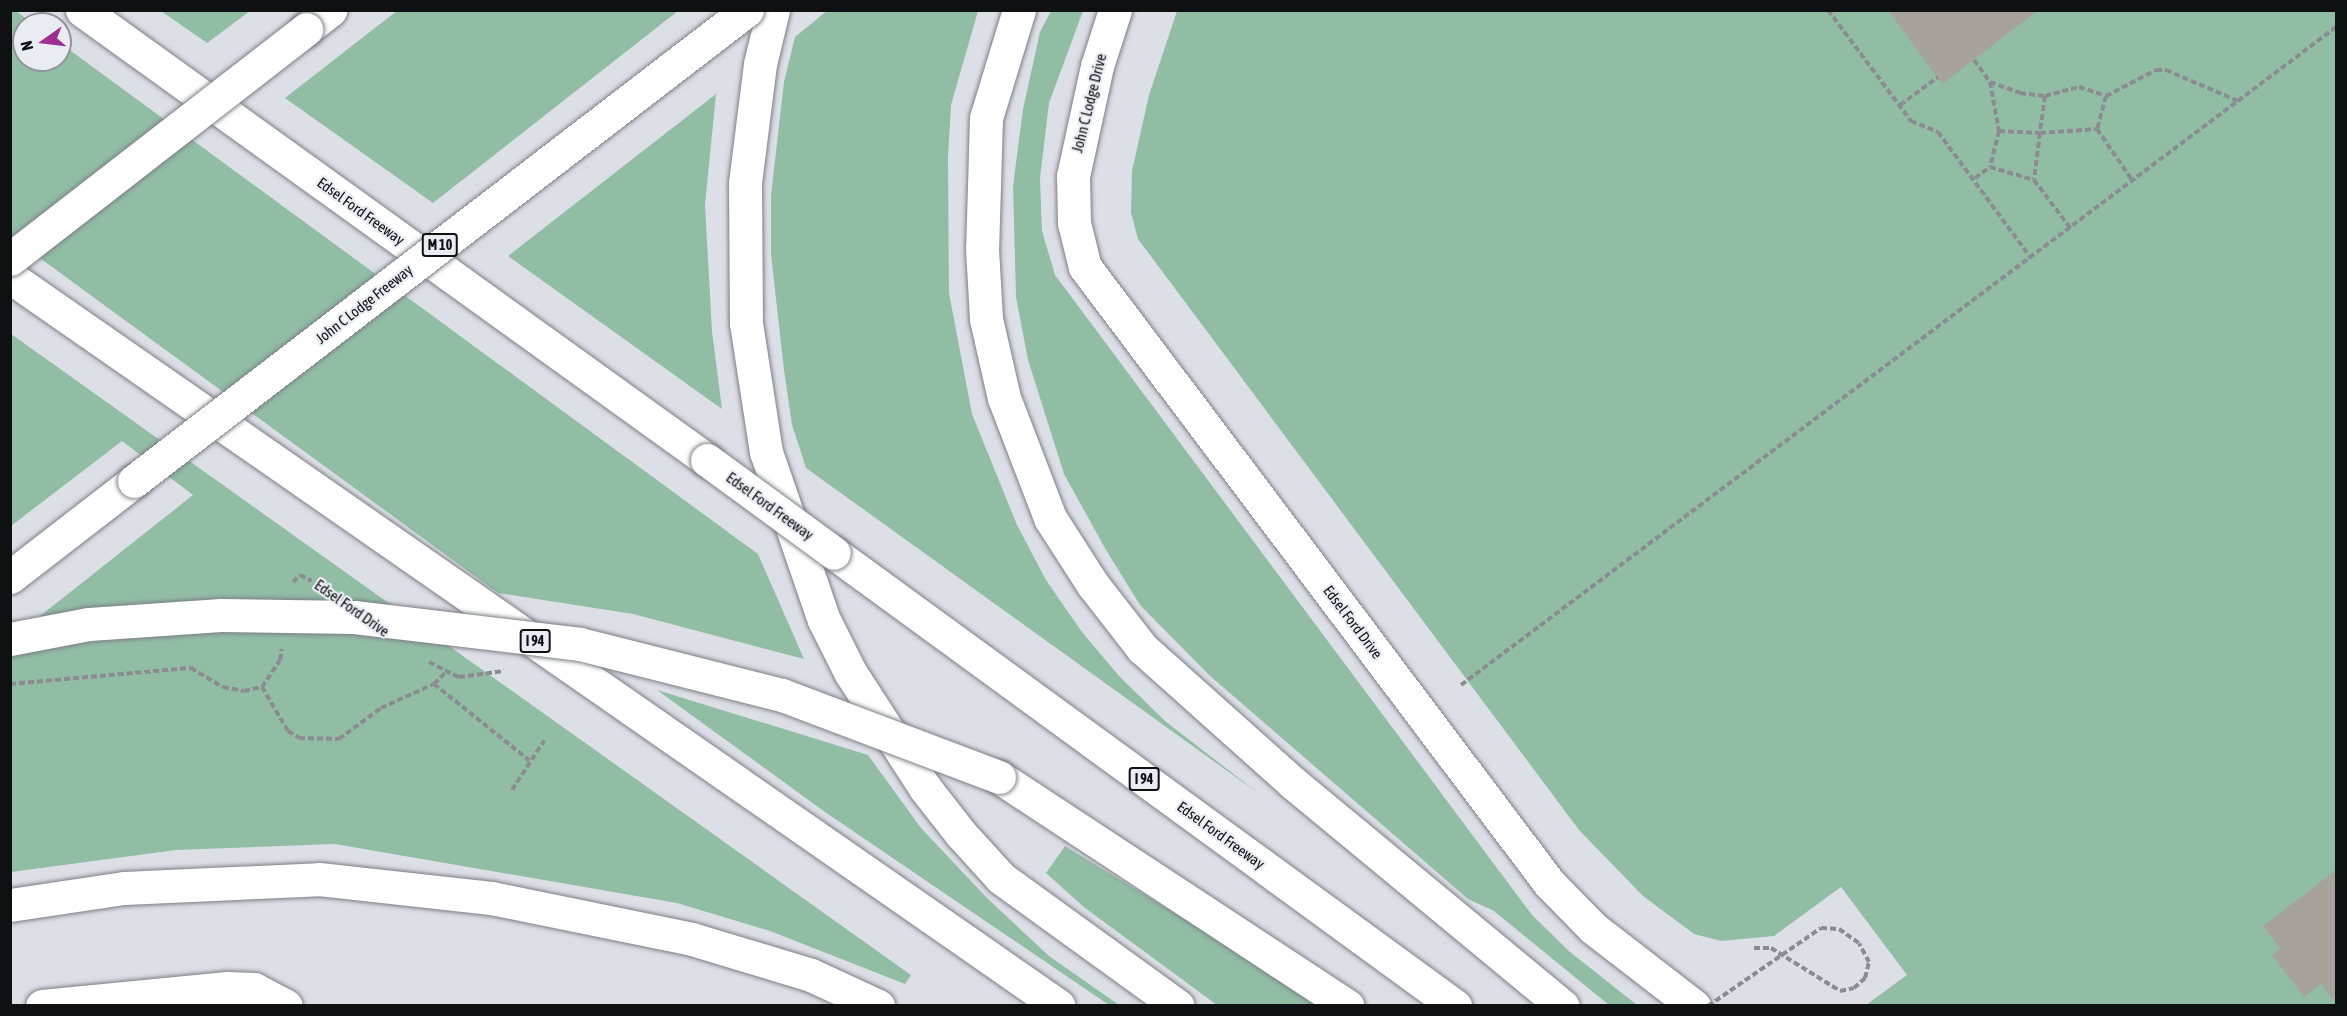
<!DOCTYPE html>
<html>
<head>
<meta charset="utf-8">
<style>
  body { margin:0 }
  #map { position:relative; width:2347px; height:1016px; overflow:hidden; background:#dddfe7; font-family:"Asap Condensed",sans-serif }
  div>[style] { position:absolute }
  .green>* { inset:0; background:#92bda5 }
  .building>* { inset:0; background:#a7a29c }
  .path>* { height:4px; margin-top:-2px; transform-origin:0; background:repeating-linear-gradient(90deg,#8a8c91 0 6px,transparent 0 9px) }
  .roads { filter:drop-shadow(0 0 2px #7c7e85) drop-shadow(0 0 2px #7c7e85) }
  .minor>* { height:33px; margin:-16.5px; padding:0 16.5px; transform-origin:16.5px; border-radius:16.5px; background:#fff }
  .highway>* { height:33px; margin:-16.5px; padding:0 16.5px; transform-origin:16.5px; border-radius:16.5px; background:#fff }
  .path-bridge>* { height:4px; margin-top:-2px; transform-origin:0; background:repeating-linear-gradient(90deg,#8a8c91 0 6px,transparent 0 9px) }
  .bridges { filter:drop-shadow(0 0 2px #7c7e85) drop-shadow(0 0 2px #7c7e85) }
  .highway-bridge>* { height:33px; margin:-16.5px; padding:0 16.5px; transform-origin:16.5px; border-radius:16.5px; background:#fff }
  span { translate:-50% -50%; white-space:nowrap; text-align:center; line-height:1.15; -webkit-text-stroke:4.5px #eaecf4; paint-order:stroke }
  .shield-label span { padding:2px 4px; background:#eaecf4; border:2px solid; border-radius:4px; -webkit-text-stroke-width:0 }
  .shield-label { font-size:14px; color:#0f1012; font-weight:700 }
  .street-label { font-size:15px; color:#0f1012 }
  .frame { position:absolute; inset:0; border:12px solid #0f1012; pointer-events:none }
  .north { position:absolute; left:12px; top:12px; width:60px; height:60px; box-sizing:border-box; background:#eaecf4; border:2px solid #92949a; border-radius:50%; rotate:256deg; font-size:16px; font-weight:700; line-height:24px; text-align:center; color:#0f1012 }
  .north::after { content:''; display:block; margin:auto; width:21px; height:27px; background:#9c2f90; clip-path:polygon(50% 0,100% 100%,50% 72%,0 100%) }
</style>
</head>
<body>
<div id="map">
  <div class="green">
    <div style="clip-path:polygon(15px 10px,33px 24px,24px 24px,24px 60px,60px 60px,60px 43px,758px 554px,804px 659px,633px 614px,498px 593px,11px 237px,10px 11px)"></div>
    <div style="clip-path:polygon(398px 10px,678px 10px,678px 11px,433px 203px,285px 98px)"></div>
    <div style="clip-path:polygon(828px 10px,978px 11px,951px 105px,948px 157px,949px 293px,972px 414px,1017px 525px,1046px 580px,1082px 632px,1119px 676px,1165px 721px,1258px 793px,806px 468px,792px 425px,784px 370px,771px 254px,771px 195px,784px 82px,795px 37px)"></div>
    <div style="clip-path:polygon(161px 11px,250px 11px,207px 43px)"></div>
    <div style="clip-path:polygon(1051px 11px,1083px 11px,1049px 103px,1040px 178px,1042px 231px,1055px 275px,1532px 915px,1570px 952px,1637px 1005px,1609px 1005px,1494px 911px,1468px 899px,1209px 675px,1140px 605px,1106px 550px,1064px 474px,1028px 360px,1016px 297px,1013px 186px,1023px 109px,1040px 32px)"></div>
    <div style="clip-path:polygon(1177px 11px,2336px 11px,2336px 1005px,1866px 1005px,1907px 975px,1841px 887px,1774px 936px,1721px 941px,1694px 934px,1643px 896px,1579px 830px,1138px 239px,1131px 213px,1132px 171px,1149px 95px)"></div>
    <div style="clip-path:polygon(716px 94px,705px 205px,712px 331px,722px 409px,508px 256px)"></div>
    <div style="clip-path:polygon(11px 334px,911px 975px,905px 984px,770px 931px,677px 903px,335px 844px,176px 850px,11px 872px,11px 639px,193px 495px,122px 441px,11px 526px)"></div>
    <div style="clip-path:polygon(657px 690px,868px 755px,921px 828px,987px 898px,1049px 956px,1119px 1005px,1109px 1005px,825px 812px)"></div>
    <div style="clip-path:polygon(1065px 846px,1194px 925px,1317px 1005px,1217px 1005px,1085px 908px,1046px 873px)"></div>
  </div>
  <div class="building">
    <div style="clip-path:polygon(1888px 10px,2039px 10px,1942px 84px)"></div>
    <div style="clip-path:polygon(2336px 870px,2336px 1004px,2321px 984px,2304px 997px,2272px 955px,2280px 948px,2263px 926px)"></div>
  </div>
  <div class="path">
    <div style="left:1828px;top:10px;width:139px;rotate:53.2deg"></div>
    <div style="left:1911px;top:121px;width:29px;rotate:22deg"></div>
    <div style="left:1938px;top:132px;width:157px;rotate:53.6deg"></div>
    <div style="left:1974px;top:60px;width:27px;rotate:54deg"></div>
    <div style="left:1990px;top:82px;width:50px;rotate:79.6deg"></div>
    <div style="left:1999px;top:131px;width:37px;rotate:104deg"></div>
    <div style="left:1990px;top:82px;width:32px;rotate:20deg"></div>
    <div style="left:2020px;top:93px;width:25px;rotate:7deg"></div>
    <div style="left:2045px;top:96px;width:35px;rotate:-15deg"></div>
    <div style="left:2079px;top:87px;width:28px;rotate:18deg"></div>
    <div style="left:2106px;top:96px;width:56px;rotate:-27.5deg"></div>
    <div style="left:2156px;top:70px;width:10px"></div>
    <div style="left:2166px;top:70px;width:78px;rotate:23.3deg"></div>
    <div style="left:2045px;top:96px;width:37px;rotate:98deg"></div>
    <div style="left:2040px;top:133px;width:57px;rotate:-4deg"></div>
    <div style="left:2106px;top:96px;width:34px;rotate:105deg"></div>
    <div style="left:2097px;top:129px;width:62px;rotate:55.5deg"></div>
    <div style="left:1900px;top:105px;width:47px;rotate:-36.4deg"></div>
    <div style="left:1999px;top:131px;width:41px;rotate:2.8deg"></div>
    <div style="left:2040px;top:133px;width:47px;rotate:97.3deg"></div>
    <div style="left:1975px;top:178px;width:19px;rotate:-36deg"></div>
    <div style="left:1990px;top:167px;width:46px;rotate:16.5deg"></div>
    <div style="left:2034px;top:180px;width:61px;rotate:52.9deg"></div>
    <div style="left:293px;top:582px;width:10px;rotate:-45deg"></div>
    <div style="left:300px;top:575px;width:13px;rotate:27deg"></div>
    <div style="left:429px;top:662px;width:34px;rotate:27deg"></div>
    <div style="left:459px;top:677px;width:45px;rotate:-7.6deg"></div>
    <div style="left:10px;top:684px;width:182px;rotate:-5.1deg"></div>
    <div style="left:191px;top:668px;width:37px;rotate:31deg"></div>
    <div style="left:223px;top:687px;width:21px;rotate:11deg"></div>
    <div style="left:244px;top:691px;width:18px;rotate:-13deg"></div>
    <div style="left:262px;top:687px;width:32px;rotate:-56deg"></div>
    <div style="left:280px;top:660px;width:11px;rotate:-80deg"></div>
    <div style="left:434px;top:684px;width:122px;rotate:38.7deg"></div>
    <div style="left:1461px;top:685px;width:1095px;rotate:-36.94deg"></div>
    <div style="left:262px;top:687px;width:51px;rotate:59.4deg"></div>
    <div style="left:288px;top:731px;width:13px;rotate:32deg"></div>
    <div style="left:299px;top:738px;width:40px;rotate:1.4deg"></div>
    <div style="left:339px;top:739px;width:52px;rotate:-36.4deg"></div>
    <div style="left:381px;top:708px;width:58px;rotate:-24.4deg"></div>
    <div style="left:434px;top:684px;width:16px;rotate:-45deg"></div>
    <div style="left:512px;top:790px;width:59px;rotate:-56.9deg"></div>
    <div style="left:1754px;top:948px;width:17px"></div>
    <div style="left:1771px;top:948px;width:81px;rotate:31.9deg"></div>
    <div style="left:1840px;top:991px;width:14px;rotate:-12deg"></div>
    <div style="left:1854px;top:988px;width:15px;rotate:-42deg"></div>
    <div style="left:1865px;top:978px;width:16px;rotate:-76deg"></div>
    <div style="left:1869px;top:962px;width:21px;rotate:-118deg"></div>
  </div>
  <div class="roads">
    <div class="minor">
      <div style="left:1115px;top:10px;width:59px;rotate:107.8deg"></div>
      <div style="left:1097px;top:66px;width:113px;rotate:102.3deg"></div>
      <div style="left:1073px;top:176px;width:47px;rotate:88.8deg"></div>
      <div style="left:1074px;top:223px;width:45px;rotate:76deg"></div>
      <div style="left:1085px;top:267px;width:771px;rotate:53.01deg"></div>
      <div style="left:1549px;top:883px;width:63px;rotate:45.6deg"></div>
      <div style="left:1593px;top:928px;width:128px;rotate:37.7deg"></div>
      <div style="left:42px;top:1006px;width:186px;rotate:-5.6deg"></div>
      <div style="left:227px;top:988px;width:27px;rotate:2deg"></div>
      <div style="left:254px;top:989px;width:36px;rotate:28deg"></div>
    </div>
    <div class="highway">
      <div style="left:82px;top:10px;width:770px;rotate:35.75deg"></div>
      <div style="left:773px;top:10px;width:56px;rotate:103.5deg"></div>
      <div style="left:760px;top:64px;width:120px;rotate:97.2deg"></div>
      <div style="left:745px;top:183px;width:140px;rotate:89.6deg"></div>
      <div style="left:746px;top:323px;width:131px;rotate:81.2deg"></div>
      <div style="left:766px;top:452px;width:178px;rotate:71deg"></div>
      <div style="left:824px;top:620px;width:58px;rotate:63.4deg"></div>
      <div style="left:850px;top:672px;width:138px;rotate:57.1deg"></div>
      <div style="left:925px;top:788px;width:58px;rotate:52deg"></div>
      <div style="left:961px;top:834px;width:59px;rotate:47.7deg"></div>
      <div style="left:1001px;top:878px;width:218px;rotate:35.9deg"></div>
      <div style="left:1019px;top:10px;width:113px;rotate:107deg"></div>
      <div style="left:986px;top:118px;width:131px;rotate:91.7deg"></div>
      <div style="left:982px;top:249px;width:70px;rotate:86.7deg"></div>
      <div style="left:986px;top:319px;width:81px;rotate:77.2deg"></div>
      <div style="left:1004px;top:398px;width:129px;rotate:69deg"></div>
      <div style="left:1050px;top:518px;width:80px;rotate:57.3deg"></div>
      <div style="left:1093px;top:585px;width:80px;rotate:52.1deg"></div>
      <div style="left:1142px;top:648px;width:203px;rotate:41.8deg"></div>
      <div style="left:1293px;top:783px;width:350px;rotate:39.6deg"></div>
      <div style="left:306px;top:29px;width:31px;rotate:-38deg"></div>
      <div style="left:10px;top:277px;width:1277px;rotate:34.8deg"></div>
      <div style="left:834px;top:553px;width:769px;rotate:36.11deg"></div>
      <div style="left:10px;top:577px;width:157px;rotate:-37.7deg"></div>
      <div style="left:999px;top:777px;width:417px;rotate:33.3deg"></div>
      <div style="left:10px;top:905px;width:115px;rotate:-8.5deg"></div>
      <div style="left:124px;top:888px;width:195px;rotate:-2.6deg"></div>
      <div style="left:319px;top:879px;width:173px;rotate:6.3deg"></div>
      <div style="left:491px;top:898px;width:205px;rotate:11.5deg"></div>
      <div style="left:692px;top:939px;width:124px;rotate:16.8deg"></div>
      <div style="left:811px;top:975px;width:74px;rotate:24.8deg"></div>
    </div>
  </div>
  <div class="path-bridge">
    <div style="left:1708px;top:1006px;width:137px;rotate:-34.6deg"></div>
    <div style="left:1821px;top:928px;width:18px;rotate:3deg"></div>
    <div style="left:1839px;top:929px;width:24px;rotate:35deg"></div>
  </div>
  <div class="bridges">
    <div class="highway-bridge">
      <div style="left:10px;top:259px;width:375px;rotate:-37.8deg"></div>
      <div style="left:707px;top:460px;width:157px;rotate:36.2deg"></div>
      <div style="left:134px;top:481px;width:773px;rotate:-37.54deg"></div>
      <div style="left:10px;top:639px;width:80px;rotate:-10.8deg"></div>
      <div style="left:89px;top:624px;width:132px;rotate:-3.9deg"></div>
      <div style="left:221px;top:615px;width:133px;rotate:0.9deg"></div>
      <div style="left:354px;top:617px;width:228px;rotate:6.8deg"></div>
      <div style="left:580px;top:644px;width:208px;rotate:14.2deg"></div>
      <div style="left:782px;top:695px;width:232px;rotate:20.7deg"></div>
    </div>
  </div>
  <div class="shield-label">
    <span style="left:440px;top:245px">M 10</span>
    <span style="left:535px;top:641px">I 94</span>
    <span style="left:1144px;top:779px">I 94</span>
  </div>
  <div class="street-label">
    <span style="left:1089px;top:103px;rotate:-76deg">John C Lodge Drive</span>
    <span style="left:361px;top:211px;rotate:36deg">Edsel Ford Freeway</span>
    <span style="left:364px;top:304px;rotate:-38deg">John C Lodge Freeway</span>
    <span style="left:770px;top:506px;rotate:36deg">Edsel Ford Freeway</span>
    <span style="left:352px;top:608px;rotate:35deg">Edsel Ford Drive</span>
    <span style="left:1353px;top:622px;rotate:53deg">Edsel Ford Drive</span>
    <span style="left:1221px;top:835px;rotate:36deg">Edsel Ford Freeway</span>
  </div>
  <div class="frame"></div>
  <div class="north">N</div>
</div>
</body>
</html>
